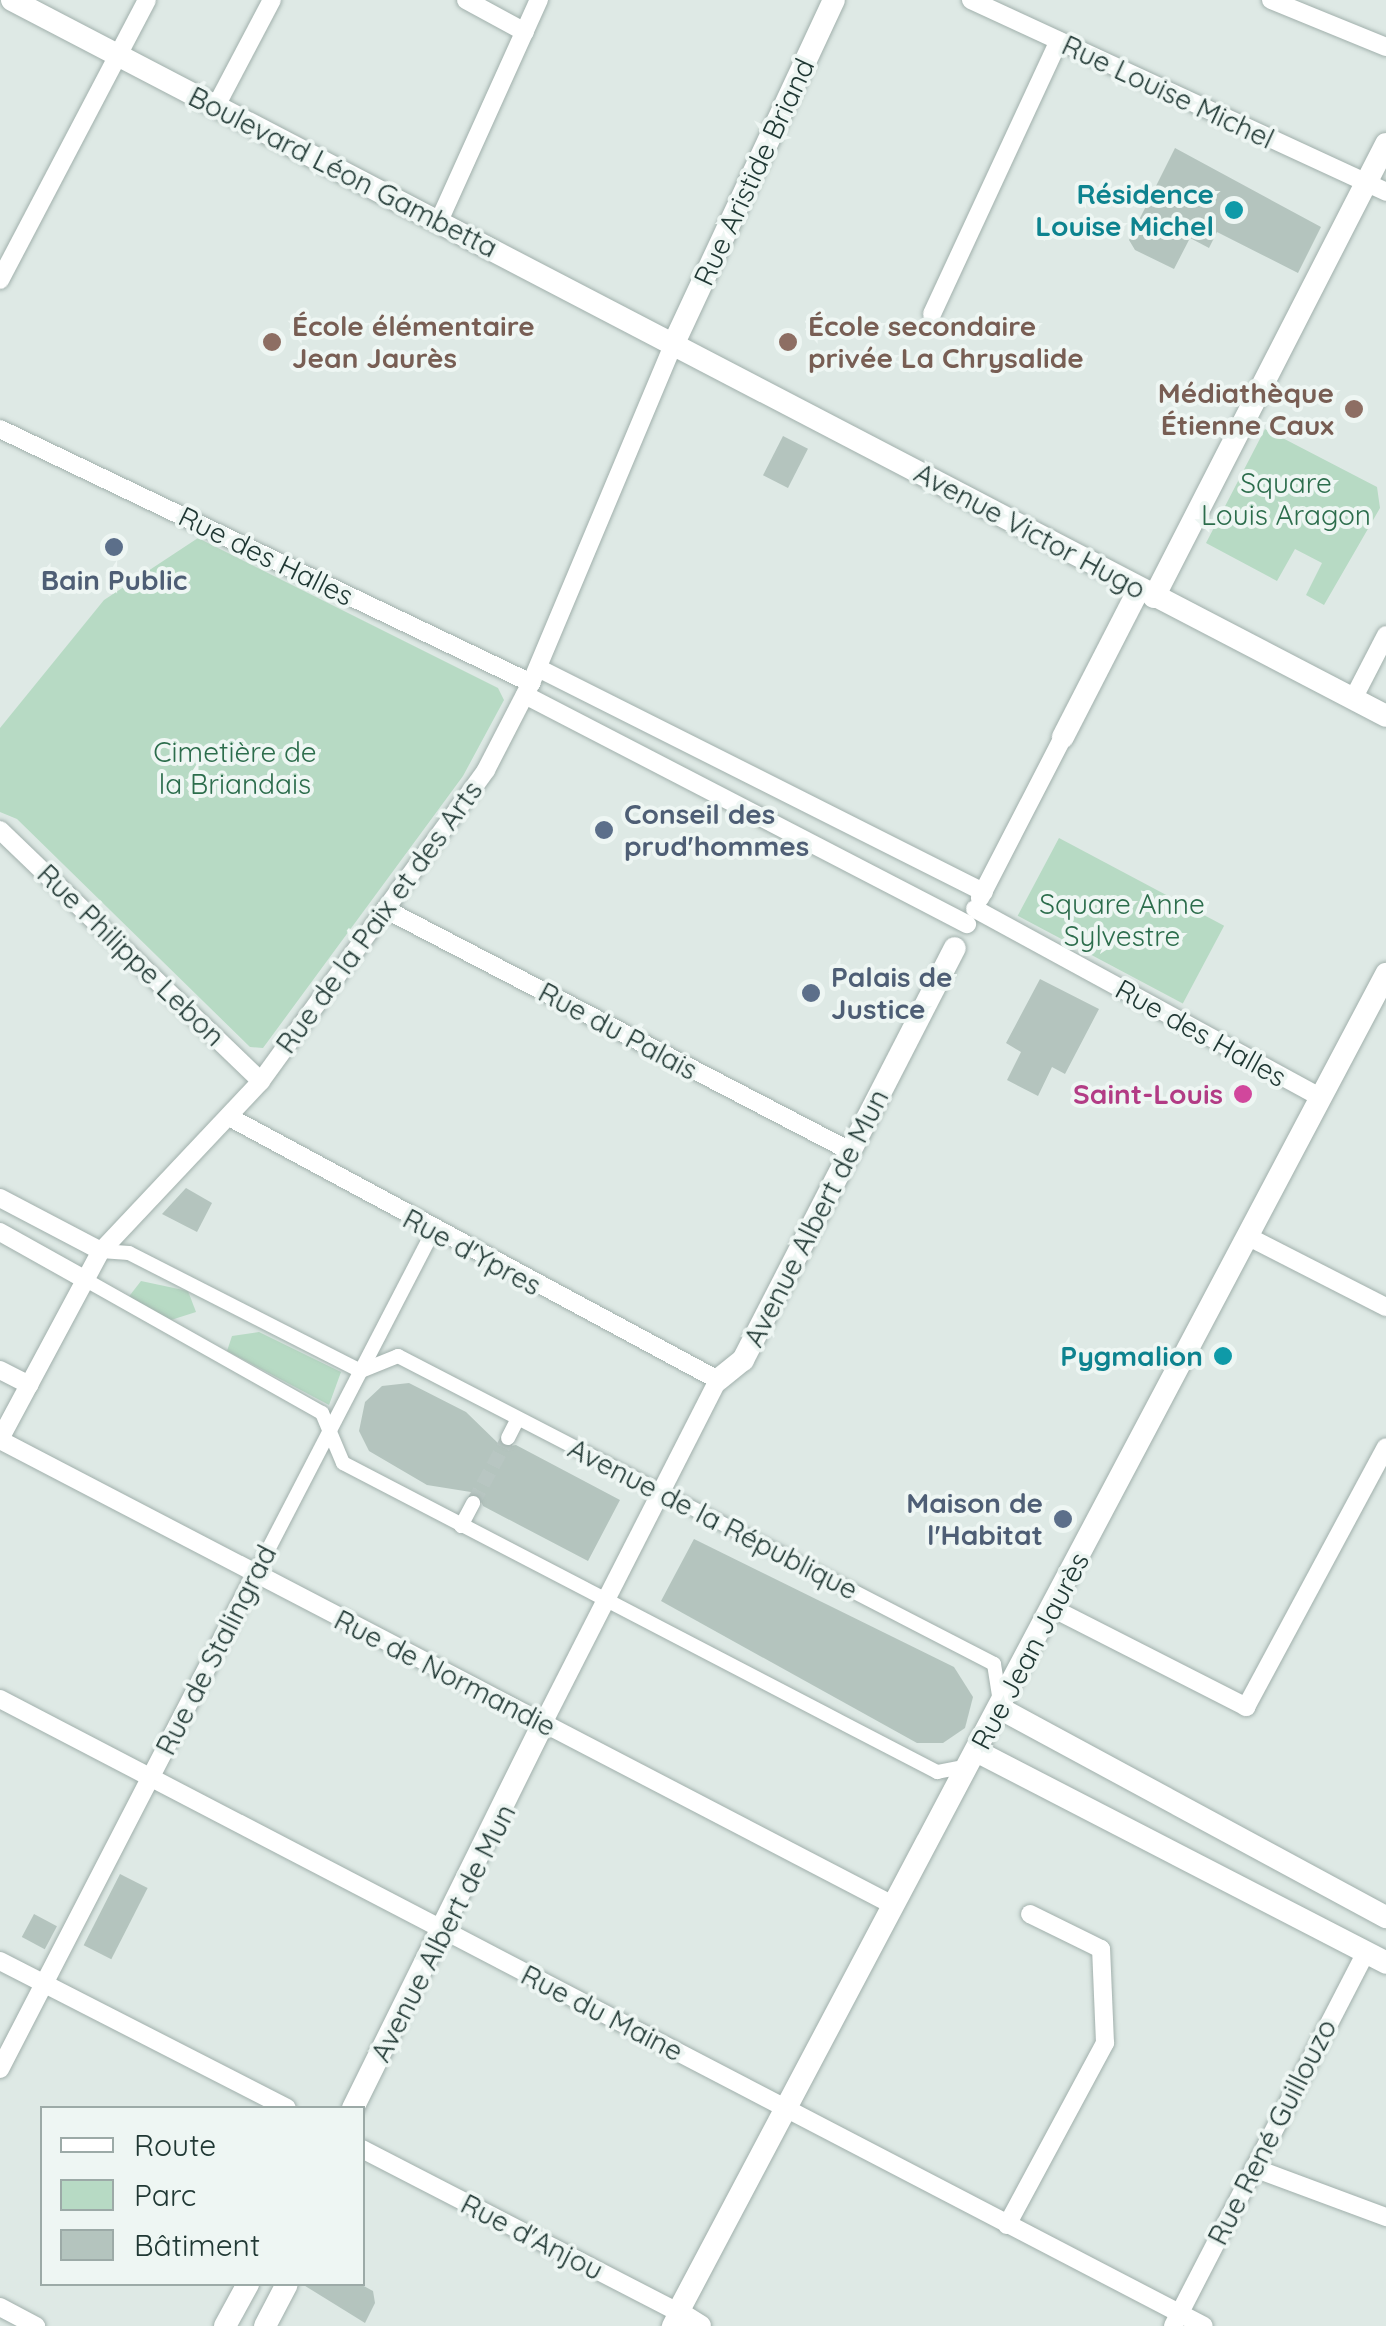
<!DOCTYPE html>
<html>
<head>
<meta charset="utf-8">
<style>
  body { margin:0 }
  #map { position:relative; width:1386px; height:2326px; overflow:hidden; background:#dee9e5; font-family:Quicksand,sans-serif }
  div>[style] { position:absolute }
  .green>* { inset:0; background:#b7dac4; transform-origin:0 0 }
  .building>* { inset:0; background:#b4c4be; transform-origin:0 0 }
  .pedestrian-tunnel>* { height:14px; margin-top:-7px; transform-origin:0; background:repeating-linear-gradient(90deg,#b8c6c2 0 14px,transparent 0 21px) }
  .roads { filter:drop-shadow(0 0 2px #a1b0ac) drop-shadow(0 0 2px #a1b0ac) }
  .pedestrian>* { height:14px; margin:-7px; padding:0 7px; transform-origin:7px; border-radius:7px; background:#fff }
  .minor>* { height:18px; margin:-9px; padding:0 9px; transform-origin:9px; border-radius:9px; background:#fff }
  .tertiary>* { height:22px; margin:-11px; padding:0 11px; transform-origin:11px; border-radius:11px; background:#fff }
  .dots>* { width:28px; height:28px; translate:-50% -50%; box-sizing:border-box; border:5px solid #eef6f3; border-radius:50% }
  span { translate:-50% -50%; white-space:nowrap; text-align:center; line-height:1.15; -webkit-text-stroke:8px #eef6f3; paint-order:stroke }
  .street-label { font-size:28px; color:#203834 }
  .culture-label { font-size:28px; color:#0d838f; font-weight:700 }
  .right { translate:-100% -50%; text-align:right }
  .education-label { font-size:28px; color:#785e54; font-weight:700 }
  .left { translate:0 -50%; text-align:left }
  .park-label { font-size:28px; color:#2c6d4c }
  .service-label { font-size:28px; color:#4e5e75; font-weight:700 }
  .hotel-label { font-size:28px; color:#b23c85; font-weight:700 }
  .legend { position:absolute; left:40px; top:2106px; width:325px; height:180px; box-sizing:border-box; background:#eef6f3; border:2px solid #9caaa7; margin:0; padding:12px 18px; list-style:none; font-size:30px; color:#203834 }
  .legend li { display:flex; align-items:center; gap:20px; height:50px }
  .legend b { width:50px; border:2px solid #9caaa7 }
</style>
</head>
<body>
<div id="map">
  <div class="green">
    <div style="clip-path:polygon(1265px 429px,1377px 487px,1380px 508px,1324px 605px,1306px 595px,1322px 563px,1295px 549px,1277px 581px,1206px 543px)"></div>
    <div style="clip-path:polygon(198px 538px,498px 688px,504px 700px,463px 776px,263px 1048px,250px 1047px,17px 819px,0 812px,0 728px,104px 600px)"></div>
    <div style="left:1059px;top:838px;width:187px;height:88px;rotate:28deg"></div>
    <div style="clip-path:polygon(141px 1281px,188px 1291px,196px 1312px,171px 1320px,127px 1299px)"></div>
    <div style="clip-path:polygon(259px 1332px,341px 1372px,329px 1405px,227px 1351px,232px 1336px)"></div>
  </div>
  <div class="building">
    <div style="clip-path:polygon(1175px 148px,1321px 227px,1298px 273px,1217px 232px,1209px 248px,1190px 238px,1174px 269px,1135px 250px,1129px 240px)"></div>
    <div style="left:783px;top:436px;width:28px;height:44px;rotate:27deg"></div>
    <div style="clip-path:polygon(1040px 979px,1099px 1009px,1065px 1074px,1052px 1067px,1038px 1096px,1007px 1080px,1021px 1052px,1006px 1043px)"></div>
    <div style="clip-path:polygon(186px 1188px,212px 1203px,197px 1232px,162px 1214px)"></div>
    <div style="clip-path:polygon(409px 1383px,466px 1412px,502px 1447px,516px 1445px,620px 1500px,588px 1561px,483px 1506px,477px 1493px,427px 1485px,369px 1451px,359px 1431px,365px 1402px,382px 1386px)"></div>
    <div style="clip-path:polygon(694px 1539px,954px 1667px,973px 1697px,965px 1728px,943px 1743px,917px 1743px,661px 1601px)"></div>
    <div style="left:120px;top:1874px;width:31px;height:80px;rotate:27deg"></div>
    <div style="left:34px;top:1914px;width:26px;height:26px;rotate:28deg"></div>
    <div style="clip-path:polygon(302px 2284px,360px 2284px,373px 2291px,375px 2303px,365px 2323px)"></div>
  </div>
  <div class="pedestrian-tunnel">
    <div style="left:473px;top:1503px;width:74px;rotate:-61.7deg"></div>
  </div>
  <div class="roads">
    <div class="pedestrian">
      <div style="left:101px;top:1251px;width:28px;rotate:4deg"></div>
      <div style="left:129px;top:1253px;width:260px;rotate:27deg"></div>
      <div style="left:361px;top:1371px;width:40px;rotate:-22deg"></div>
      <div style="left:398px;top:1356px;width:671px;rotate:27.33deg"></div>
      <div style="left:994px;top:1664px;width:38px;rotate:81deg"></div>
      <div style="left:84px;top:1279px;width:273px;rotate:29.4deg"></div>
      <div style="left:322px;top:1413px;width:54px;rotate:67.2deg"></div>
      <div style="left:343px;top:1463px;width:670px;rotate:27.48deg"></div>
      <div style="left:937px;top:1772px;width:26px;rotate:-11deg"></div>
      <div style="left:508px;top:1438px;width:22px;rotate:-63deg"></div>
      <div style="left:461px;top:1526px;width:26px;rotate:-62deg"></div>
      <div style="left:255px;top:1575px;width:386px;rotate:-62.6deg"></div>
    </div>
    <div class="minor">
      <div style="left:466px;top:0;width:67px;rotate:28.5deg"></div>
      <div style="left:971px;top:0;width:457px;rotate:24.8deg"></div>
      <div style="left:1271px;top:0;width:124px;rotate:22.2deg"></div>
      <div style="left:216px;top:106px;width:120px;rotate:-62.2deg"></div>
      <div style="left:439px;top:221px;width:243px;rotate:-65.7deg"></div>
      <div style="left:0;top:280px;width:316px;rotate:-62.3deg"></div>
      <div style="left:932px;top:314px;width:301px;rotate:-65.1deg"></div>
      <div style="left:0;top:429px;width:589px;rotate:25.56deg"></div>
      <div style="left:538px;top:668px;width:499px;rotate:26.7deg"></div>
      <div style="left:525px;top:695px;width:498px;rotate:27.4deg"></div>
      <div style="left:1353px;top:699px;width:72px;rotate:-62.7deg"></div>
      <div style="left:0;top:830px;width:362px;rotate:43.9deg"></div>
      <div style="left:980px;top:898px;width:181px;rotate:-62.7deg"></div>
      <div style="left:385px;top:909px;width:524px;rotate:27.49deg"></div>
      <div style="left:975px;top:909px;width:394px;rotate:28.6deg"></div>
      <div style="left:231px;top:1118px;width:553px;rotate:28.28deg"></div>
      <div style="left:718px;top:1380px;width:386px;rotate:117deg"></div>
      <div style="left:0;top:1198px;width:114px;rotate:27.7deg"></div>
      <div style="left:0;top:1232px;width:96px;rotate:29.2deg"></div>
      <div style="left:1249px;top:1237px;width:154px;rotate:27.1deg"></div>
      <div style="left:0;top:1370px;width:33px;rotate:27deg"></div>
      <div style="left:0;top:1439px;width:213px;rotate:-61.8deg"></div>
      <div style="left:101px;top:1251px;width:233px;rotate:-46.7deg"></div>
      <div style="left:261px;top:1081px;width:384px;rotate:-54.1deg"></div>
      <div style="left:486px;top:770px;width:98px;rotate:-62.7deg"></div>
      <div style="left:531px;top:683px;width:369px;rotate:-67.2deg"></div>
      <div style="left:0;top:1440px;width:1005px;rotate:27.51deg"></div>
      <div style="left:1054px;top:1609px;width:216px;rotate:27deg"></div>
      <div style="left:1246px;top:1707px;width:295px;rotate:-61.7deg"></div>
      <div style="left:0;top:1699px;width:1357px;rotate:27.51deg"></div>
      <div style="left:0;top:1961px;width:322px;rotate:27.1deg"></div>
      <div style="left:0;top:2069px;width:556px;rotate:-62.7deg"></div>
      <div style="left:362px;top:2149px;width:356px;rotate:27.3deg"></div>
      <div style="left:678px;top:2312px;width:16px;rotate:117deg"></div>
      <div style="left:1254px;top:2168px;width:141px;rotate:20.4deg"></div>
      <div style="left:1007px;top:2225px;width:207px;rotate:-61.7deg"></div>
      <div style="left:1105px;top:2043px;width:94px;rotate:-92.4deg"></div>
      <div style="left:1101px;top:1949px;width:79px;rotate:-153.8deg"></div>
      <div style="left:0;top:2307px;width:41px;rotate:27.8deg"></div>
      <div style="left:1173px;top:2326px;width:421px;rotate:-62.7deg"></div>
    </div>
    <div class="tertiary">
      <div style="left:12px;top:0;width:1549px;rotate:27.52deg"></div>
      <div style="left:674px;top:343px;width:378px;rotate:-65deg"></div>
      <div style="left:1154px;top:597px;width:509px;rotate:-62.88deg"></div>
      <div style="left:1063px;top:737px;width:166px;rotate:-62.8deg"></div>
      <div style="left:718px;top:1380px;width:32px;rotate:-39deg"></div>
      <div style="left:743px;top:1360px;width:463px;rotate:-62.8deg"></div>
      <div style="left:1001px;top:1709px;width:438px;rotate:28.4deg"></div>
      <div style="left:980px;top:1753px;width:457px;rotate:27.3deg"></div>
      <div style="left:353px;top:2108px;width:428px;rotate:-63.7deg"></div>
      <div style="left:225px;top:2326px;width:48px;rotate:-61.3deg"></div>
      <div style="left:265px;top:2326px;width:47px;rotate:-62.4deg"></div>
      <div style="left:700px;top:2326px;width:26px;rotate:-148deg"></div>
      <div style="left:678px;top:2312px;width:1514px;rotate:-62.11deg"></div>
    </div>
  </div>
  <div class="dots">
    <div style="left:1234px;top:210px;background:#0f9aa8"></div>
    <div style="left:272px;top:342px;background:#8d6e63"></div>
    <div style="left:788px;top:342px;background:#8d6e63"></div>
    <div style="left:1354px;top:409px;background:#8d6e63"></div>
    <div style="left:114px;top:547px;background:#5c6f8a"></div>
    <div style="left:604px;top:830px;background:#5c6f8a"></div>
    <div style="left:811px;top:993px;background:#5c6f8a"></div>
    <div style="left:1243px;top:1094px;background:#d1479c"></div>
    <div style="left:1223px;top:1356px;background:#0f9aa8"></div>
    <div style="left:1063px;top:1519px;background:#5c6f8a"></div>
  </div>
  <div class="street-label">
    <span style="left:1168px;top:92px;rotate:25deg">Rue Louise Michel</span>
    <span style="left:343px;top:172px;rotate:27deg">Boulevard Léon Gambetta</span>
    <span style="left:754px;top:172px;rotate:-65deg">Rue Aristide Briand</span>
    <span style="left:1030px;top:531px;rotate:28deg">Avenue Victor Hugo</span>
    <span style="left:266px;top:556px;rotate:26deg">Rue des Halles</span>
    <span style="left:379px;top:917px;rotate:-54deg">Rue de la Paix et des Arts</span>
    <span style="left:131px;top:955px;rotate:44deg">Rue Philippe Lebon</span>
    <span style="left:618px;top:1031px;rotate:28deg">Rue du Palais</span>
    <span style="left:1201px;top:1033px;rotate:29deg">Rue des Halles</span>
    <span style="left:816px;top:1218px;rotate:-63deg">Avenue Albert de Mun</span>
    <span style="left:472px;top:1252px;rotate:28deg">Rue d'Ypres</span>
    <span style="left:713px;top:1519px;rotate:27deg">Avenue de la République</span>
    <span style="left:216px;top:1650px;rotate:-63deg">Rue de Stalingrad</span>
    <span style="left:1030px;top:1651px;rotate:-62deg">Rue Jean Jaurès</span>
    <span style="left:445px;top:1673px;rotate:27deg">Rue de Normandie</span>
    <span style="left:443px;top:1933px;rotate:-63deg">Avenue Albert de Mun</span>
    <span style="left:602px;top:2013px;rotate:27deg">Rue du Maine</span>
    <span style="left:1272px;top:2132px;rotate:-63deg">Rue René Guillouzo</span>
    <span style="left:532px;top:2237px;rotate:27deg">Rue d'Anjou</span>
  </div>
  <div class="culture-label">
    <span class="right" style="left:1214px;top:210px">Résidence<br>Louise Michel</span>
    <span class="right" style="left:1203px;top:1356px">Pygmalion</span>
  </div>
  <div class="education-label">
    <span class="left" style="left:292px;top:342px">École élémentaire<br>Jean Jaurès</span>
    <span class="left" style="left:808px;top:342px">École secondaire<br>privée La Chrysalide</span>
    <span class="right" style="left:1334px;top:409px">Médiathèque<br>Étienne Caux</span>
  </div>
  <div class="park-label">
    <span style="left:1286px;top:499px">Square<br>Louis Aragon</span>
    <span style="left:235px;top:768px">Cimetière de<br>la Briandais</span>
    <span style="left:1122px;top:920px">Square Anne<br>Sylvestre</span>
  </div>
  <div class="service-label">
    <span style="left:114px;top:580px">Bain Public</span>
    <span class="left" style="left:624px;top:830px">Conseil des<br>prud'hommes</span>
    <span class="left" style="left:831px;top:993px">Palais de<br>Justice</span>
    <span class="right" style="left:1043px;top:1519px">Maison de<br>l'Habitat</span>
  </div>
  <div class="hotel-label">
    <span class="right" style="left:1223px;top:1094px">Saint-Louis</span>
  </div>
  <ul class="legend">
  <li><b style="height:12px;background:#fff"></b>Route</li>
  <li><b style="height:28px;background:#b7dac4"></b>Parc</li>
  <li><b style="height:28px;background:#b4c4be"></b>Bâtiment</li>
  </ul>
</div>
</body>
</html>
